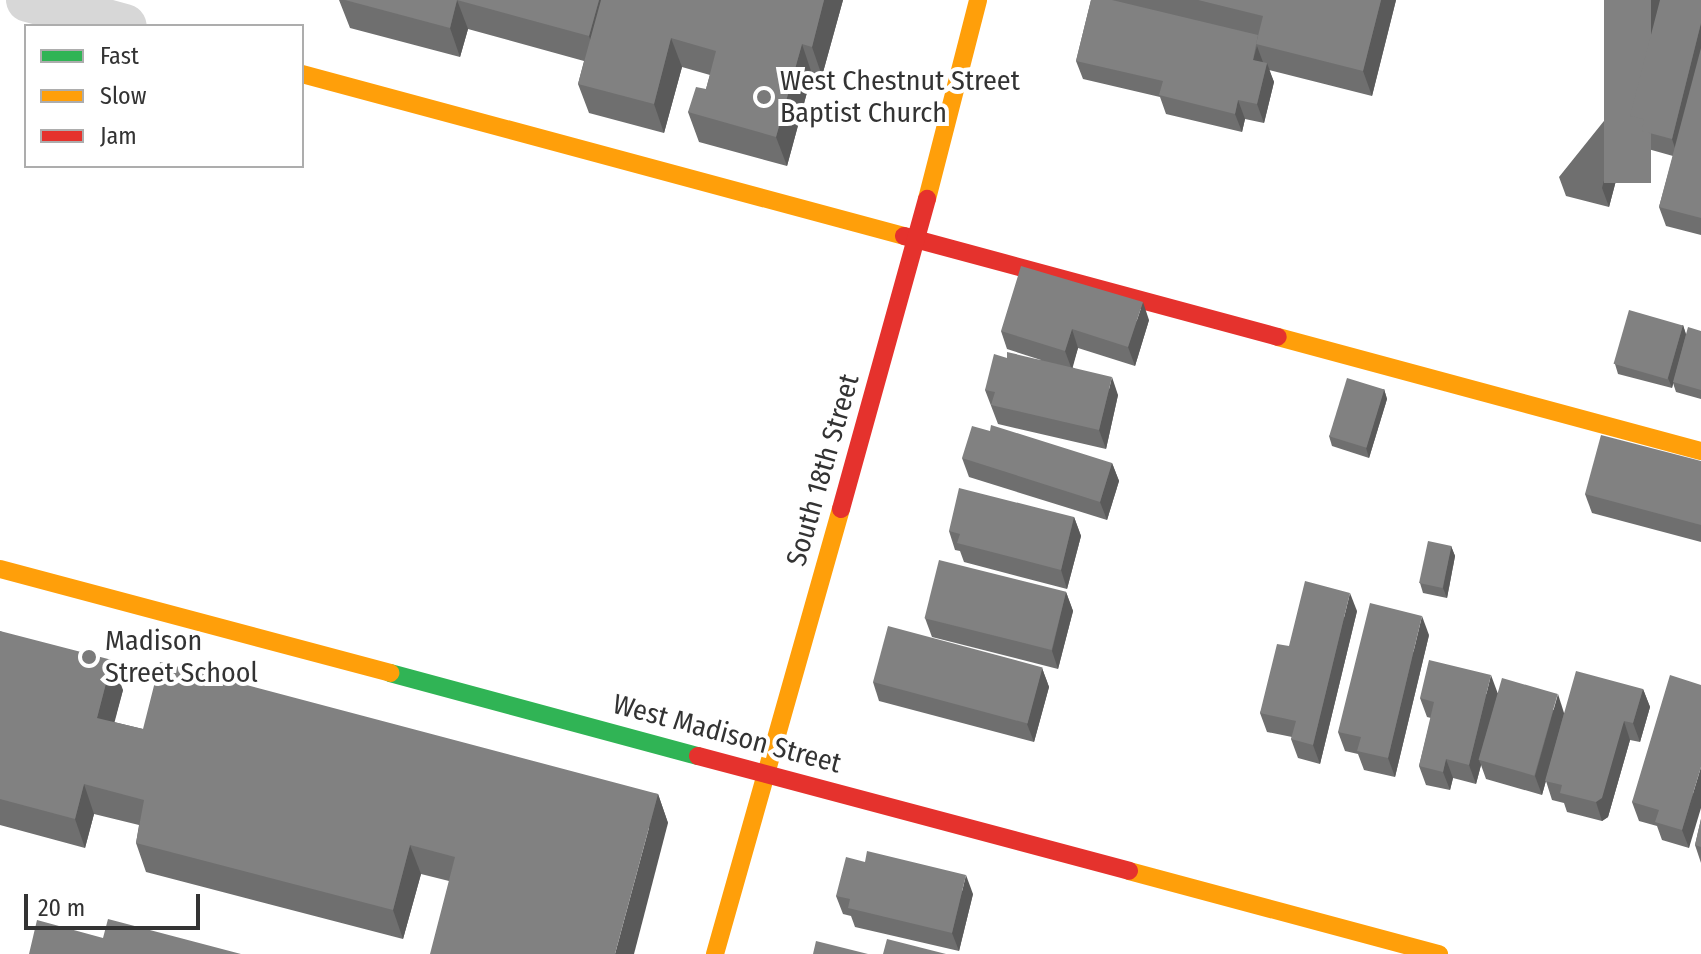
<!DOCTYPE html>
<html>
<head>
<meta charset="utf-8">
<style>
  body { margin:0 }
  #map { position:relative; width:1701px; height:954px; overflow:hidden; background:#fff; font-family:"Fira Sans Condensed",sans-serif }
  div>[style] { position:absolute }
  .street>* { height:44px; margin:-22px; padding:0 22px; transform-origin:22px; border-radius:22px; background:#d7d7d7 }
  .fast>* { height:18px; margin:-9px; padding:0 9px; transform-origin:9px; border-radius:9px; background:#30b455 }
  .slow>* { height:18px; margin:-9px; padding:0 9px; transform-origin:9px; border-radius:9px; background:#ff9f0a }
  .jam>* { height:18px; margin:-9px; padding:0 9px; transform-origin:9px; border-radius:9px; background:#e5322d }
  .wall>* { inset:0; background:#6f6f6f }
  .shaded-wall>* { inset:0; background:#5a5a5a }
  .building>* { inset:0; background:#818181; transform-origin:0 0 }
  .dots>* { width:22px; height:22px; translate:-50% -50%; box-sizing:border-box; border:4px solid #fff; border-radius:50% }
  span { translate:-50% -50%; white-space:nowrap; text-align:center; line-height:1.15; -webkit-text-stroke:8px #fff; paint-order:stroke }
  .poi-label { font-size:28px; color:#333 }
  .left { translate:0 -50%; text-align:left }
  .street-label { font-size:28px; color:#333 }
  .legend { position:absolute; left:24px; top:24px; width:280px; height:144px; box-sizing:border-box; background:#fff; border:2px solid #adadad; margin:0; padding:10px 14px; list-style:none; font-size:24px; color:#333 }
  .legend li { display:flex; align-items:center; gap:16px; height:40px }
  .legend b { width:40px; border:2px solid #adadad }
  .scale { position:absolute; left:24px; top:894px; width:176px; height:36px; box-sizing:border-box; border:4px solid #333; border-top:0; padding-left:10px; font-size:24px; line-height:28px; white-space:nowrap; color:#333; -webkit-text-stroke:6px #fff; paint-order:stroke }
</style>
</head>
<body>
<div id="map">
  <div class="street">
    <div style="left:28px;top:0;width:100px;rotate:15deg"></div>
  </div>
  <div class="fast">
    <div style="left:390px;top:673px;width:319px;rotate:15.1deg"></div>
  </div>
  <div class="slow">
    <div style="left:302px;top:74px;width:623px;rotate:15.06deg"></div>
    <div style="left:927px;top:199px;width:205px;rotate:-75.6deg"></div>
    <div style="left:1278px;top:337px;width:438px;rotate:15.1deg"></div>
    <div style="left:0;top:569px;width:404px;rotate:14.9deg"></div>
    <div style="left:1129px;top:871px;width:321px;rotate:15deg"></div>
    <div style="left:715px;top:954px;width:462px;rotate:-74.2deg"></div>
  </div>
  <div class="jam">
    <div style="left:904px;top:236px;width:387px;rotate:15.1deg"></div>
    <div style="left:841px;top:509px;width:322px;rotate:-74.5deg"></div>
    <div style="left:698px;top:756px;width:446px;rotate:14.9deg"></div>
  </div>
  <div class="wall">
    <div style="clip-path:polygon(339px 0,843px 0,822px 76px,812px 74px,787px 166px,699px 142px,688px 112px,706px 89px,710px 75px,682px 67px,664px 133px,589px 113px,578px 84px,584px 61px,468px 29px,460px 57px,350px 28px)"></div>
    <div style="clip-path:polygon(1091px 0,1396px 0,1372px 96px,1269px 70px,1274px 82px,1264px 123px,1245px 119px,1242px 132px,1166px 114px,1160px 97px,1083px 79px,1076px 61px)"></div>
    <div style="clip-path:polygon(1701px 0,1701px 235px,1666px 226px,1659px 207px,1673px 156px,1648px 149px,1644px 136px,1637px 134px,1632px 120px,1609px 207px,1566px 196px,1559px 177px)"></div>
    <div style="clip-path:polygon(1149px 320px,1135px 366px,1078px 348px,1072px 367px,1118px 395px,1106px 449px,998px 424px,985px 390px,1007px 358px,1041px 360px,1007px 349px,1001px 331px)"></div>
    <div style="clip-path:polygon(1683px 325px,1686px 334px,1701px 331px,1701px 399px,1676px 392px,1673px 383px,1672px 388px,1618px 374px,1615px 364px)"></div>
    <div style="clip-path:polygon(1384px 389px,1387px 399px,1369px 458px,1332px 446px,1329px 436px)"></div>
    <div style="clip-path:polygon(962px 458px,1112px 463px,1119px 481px,1107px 520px,969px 477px)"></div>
    <div style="clip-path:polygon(1701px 461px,1701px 542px,1592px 513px,1585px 494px)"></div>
    <div style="clip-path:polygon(1074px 517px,1081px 536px,1067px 589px,964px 562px,960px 551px,955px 550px,949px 531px)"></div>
    <div style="clip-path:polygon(1451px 546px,1455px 556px,1447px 598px,1423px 593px,1420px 583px)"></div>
    <div style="clip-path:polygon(1066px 592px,1073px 611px,1058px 669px,932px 637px,925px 618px)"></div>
    <div style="clip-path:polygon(1357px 611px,1320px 764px,1298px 758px,1291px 739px,1292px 737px,1267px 732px,1260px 713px,1289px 646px)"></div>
    <div style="clip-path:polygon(0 631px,123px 690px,114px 722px,143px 729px,658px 794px,668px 823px,449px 881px,421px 874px,403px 939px,146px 872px,136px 843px,139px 825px,94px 814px,85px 848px,0 825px)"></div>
    <div style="clip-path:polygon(1429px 635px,1395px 777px,1364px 770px,1358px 754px,1345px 751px,1338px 732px)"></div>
    <div style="clip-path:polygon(1042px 668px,1049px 687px,1034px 742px,879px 701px,873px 682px)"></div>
    <div style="clip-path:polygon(1701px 685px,1689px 848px,1662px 840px,1657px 826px,1639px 821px,1632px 802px)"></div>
    <div style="clip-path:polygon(1643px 689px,1650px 707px,1640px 742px,1630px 740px,1608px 817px,1602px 821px,1567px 812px,1564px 803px,1552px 800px,1546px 781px,1542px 795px,1486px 779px,1481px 765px,1476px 784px,1453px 778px,1450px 790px,1426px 785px,1419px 766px,1431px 718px,1427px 717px,1420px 698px,1498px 693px,1564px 713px)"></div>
    <div style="clip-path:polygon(1701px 819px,1701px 863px,1695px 845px)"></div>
    <div style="clip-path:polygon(865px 862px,973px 894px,959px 951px,855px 927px,851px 916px,843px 914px,836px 896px)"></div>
  </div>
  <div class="shaded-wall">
    <div style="clip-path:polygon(457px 0,468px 29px,460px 57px,450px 28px)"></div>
    <div style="clip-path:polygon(599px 0,617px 0,599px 65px,589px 36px)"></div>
    <div style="clip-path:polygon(824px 0,843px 0,822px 76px,812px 47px)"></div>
    <div style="clip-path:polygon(1381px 0,1396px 0,1372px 96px,1363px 71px)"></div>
    <div style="clip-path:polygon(1651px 0,1662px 0,1630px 116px,1632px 120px,1609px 207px,1602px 188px)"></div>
    <div style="clip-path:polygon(1701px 23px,1701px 68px,1678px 157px,1672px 139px)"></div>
    <div style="clip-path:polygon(671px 38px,682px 67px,664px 133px,654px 104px)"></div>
    <div style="clip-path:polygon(802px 44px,812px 74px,787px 166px,776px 137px)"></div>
    <div style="clip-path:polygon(1257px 46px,1264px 65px,1253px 60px)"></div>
    <div style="clip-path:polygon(1267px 63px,1274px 82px,1264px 123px,1257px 104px)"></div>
    <div style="clip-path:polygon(1238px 100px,1245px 119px,1242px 132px,1235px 114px)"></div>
    <div style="clip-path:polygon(1143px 302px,1149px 320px,1135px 366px,1128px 347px)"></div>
    <div style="clip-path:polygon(1683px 325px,1686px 335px,1672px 388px,1668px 378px)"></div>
    <div style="clip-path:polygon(1072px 329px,1078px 348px,1072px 370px,1065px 351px)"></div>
    <div style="clip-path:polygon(1112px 377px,1118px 395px,1106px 449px,1099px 430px)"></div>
    <div style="clip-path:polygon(1384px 389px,1387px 399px,1369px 458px,1366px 448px)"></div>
    <div style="clip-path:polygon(1112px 463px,1119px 481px,1107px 520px,1100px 502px)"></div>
    <div style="clip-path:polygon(1074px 517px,1081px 536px,1067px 589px,1061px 570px)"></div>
    <div style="clip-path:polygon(1451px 546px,1455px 556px,1447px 598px,1443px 588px)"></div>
    <div style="clip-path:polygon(1066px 592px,1073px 611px,1058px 669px,1052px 651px)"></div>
    <div style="clip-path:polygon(1350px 593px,1357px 611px,1320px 764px,1313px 745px)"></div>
    <div style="clip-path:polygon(1422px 616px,1429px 635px,1395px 777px,1388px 758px)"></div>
    <div style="clip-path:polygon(112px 660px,123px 690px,108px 747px,97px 718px)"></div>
    <div style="clip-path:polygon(1042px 668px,1049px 687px,1034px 742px,1027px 724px)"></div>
    <div style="clip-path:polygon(1491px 675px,1498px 694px,1479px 760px,1481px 765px,1476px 784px,1469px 765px)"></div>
    <div style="clip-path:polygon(1643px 689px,1650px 707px,1640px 742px,1633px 723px)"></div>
    <div style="clip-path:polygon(1558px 694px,1564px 713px,1542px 795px,1535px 776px)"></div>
    <div style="clip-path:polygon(1624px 721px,1630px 740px,1608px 817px,1602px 821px,1596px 802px)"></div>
    <div style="clip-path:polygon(1446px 759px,1453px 778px,1450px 790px,1443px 772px)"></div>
    <div style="clip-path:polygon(1701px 767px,1701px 808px,1689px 848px,1682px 830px)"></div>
    <div style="clip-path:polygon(84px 784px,94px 814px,85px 848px,75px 819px)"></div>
    <div style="clip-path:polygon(658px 794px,668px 823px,634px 954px,615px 954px)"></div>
    <div style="clip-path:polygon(410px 845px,421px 874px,403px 939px,393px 910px)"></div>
    <div style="clip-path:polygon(966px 875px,973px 894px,959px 951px,952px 933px)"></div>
  </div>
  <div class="building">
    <div style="clip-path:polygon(345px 0,599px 0,589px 36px,457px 0,450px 28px)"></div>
    <div style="clip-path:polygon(601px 0,824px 0,812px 47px,802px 44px,776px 137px,688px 112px,696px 87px,706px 89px,716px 51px,671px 38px,654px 104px,578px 84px)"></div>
    <div style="clip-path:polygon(1091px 0,1112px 0,1258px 35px,1253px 60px,1267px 63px,1257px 104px,1238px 100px,1235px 114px,1159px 95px,1163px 81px,1076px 61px)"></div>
    <div style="clip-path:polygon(1198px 0,1381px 0,1363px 71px,1256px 44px,1263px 16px)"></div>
    <div style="left:1604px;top:0;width:47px;height:183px"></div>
    <div style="clip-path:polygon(1660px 0,1701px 0,1701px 23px,1672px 139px,1642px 131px,1644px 119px,1630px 116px)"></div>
    <div style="clip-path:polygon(1701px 48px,1701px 218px,1659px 207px)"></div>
    <div style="clip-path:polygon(1021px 266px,1143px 302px,1128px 347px,1072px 329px,1065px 351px,1001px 331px)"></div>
    <div style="left:1629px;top:310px;width:56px;height:56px;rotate:16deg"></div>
    <div style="clip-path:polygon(1688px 327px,1701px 331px,1701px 390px,1673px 382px)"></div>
    <div style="clip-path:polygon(1007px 352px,1112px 377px,1099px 430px,991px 405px,995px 392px,985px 390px,994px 354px,1007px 358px)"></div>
    <div style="left:1347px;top:378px;width:39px;height:61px;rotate:17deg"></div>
    <div style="clip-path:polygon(991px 425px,1112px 463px,1100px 502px,962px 458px,972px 426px,990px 431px)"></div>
    <div style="clip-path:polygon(1601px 435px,1701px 461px,1701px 525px,1585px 494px)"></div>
    <div style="clip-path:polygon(959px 488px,1074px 517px,1061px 570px,957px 543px,960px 534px,949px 531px)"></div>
    <div style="left:1428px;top:541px;width:24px;height:43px;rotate:12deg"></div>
    <div style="left:939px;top:560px;width:131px;height:60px;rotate:14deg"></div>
    <div style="clip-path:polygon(1305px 581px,1350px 593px,1313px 745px,1291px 739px,1296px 721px,1260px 713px,1277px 644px,1289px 646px)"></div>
    <div style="clip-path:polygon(1370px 603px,1422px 616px,1388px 758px,1357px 751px,1361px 737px,1338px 732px)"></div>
    <div style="left:888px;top:626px;width:160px;height:58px;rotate:15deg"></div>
    <div style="clip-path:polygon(0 631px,112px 660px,97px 718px,143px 729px,160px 662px,658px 794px,615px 954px,430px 954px,455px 857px,410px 845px,393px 910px,136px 843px,144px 800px,84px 784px,75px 819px,0 799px)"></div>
    <div style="clip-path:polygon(1429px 660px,1491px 675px,1469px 765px,1446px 759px,1443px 772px,1419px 766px,1434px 702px,1420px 698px)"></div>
    <div style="clip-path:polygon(1576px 671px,1643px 689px,1633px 723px,1624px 721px,1602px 798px,1596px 802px,1560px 793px,1562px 785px,1545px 781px)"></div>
    <div style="clip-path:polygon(1670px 675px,1701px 685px,1701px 767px,1682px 830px,1655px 822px,1659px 810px,1632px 802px)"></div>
    <div style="left:1502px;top:678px;width:58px;height:85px;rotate:16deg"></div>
    <div style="clip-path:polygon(1701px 819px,1701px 847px,1695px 845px)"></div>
    <div style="clip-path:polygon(867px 851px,966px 875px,952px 933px,848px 908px,850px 899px,836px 896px,846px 857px,865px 862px)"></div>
    <div style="clip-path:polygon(108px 919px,241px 954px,29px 954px,37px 920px,103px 938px)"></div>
    <div style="clip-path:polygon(887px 939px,946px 954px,883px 954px)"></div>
    <div style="clip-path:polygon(816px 941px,868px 954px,813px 954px)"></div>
  </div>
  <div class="dots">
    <div style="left:764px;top:97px;background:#7a7a7a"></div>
    <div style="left:89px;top:657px;background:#7a7a7a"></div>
  </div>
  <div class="poi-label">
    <span class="left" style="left:780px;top:97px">West Chestnut Street<br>Baptist Church</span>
    <span class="left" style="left:105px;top:657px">Madison<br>Street School</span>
  </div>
  <div class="street-label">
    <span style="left:823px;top:470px;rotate:-74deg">South 18th Street</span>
    <span style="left:727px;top:734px;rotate:15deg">West Madison Street</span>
  </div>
  <ul class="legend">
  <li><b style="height:10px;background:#30b455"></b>Fast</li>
  <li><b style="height:10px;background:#ff9f0a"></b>Slow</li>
  <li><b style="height:10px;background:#e5322d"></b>Jam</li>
  </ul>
  <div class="scale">20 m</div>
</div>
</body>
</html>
